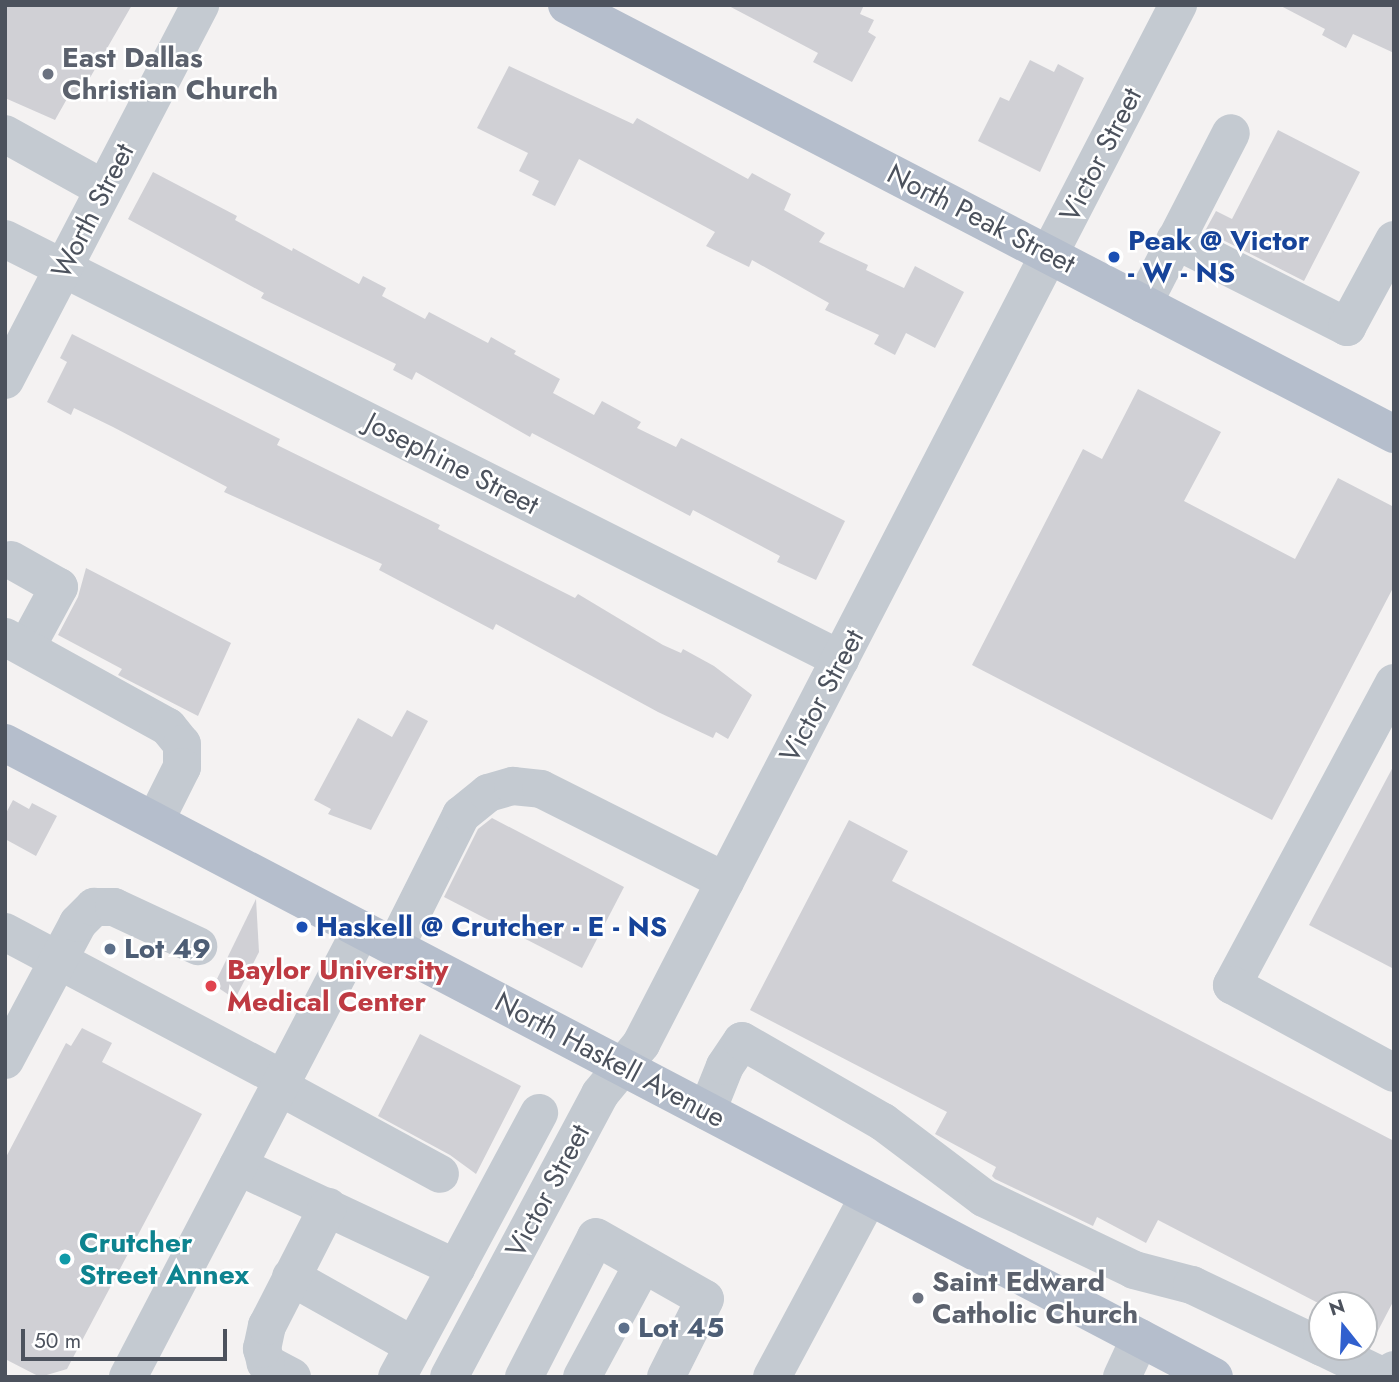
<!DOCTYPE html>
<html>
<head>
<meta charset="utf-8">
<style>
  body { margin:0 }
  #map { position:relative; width:1399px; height:1382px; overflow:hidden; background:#f4f2f2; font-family:Jost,sans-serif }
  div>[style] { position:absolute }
  .building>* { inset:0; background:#d0d0d5 }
  .minor>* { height:38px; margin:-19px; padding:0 19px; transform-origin:19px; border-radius:19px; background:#c4cad1 }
  .major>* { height:38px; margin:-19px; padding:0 19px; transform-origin:19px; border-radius:19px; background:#b5becc }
  .dots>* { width:19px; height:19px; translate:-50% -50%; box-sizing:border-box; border:4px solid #fff; border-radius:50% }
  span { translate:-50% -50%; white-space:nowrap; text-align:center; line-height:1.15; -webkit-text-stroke:5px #fff; paint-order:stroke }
  .worship-label { font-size:28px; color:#5b616d; font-weight:700 }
  .left { translate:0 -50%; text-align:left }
  .street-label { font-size:28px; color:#4c525d }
  .transit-label { font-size:28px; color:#164399; font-weight:700 }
  .service-label { font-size:28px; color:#4e5e75; font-weight:700 }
  .health-label { font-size:28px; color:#be3a42; font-weight:700 }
  .culture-label { font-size:28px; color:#0d838f; font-weight:700 }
  .frame { position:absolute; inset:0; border:7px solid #4c525d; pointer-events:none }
  .north { position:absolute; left:1308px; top:1291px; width:70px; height:70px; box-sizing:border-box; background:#fff; border:2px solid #b7babe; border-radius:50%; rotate:342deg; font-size:19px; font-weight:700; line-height:28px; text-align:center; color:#4c525d }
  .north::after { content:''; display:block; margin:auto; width:24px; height:32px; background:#3160ce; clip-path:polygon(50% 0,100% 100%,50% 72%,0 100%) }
  .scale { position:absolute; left:21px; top:1329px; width:206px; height:32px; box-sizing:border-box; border:4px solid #4c525d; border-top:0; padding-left:9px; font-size:21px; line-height:24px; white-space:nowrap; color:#4c525d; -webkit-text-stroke:5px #fff; paint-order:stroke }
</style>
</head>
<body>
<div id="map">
  <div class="building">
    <div style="clip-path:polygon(5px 5px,132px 5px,76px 102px,68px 97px,55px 120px,5px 98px)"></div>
    <div style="clip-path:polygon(727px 5px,864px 5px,860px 14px,874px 20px,868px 32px,876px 37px,852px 82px,813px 62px,818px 53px)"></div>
    <div style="clip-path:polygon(1279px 5px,1394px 5px,1394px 53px,1353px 34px,1346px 48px,1322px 35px,1325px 29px)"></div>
    <div style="clip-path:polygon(1030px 60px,1054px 72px,1058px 64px,1084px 78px,1040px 172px,978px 141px,1000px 97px,1009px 101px)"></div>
    <div style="clip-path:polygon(509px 66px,633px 124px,637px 118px,748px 179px,752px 173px,791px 194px,784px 210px,825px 233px,819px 242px,868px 265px,866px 270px,904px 288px,915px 266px,964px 292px,935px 348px,906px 333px,895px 355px,874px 344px,879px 335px,825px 310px,829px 303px,752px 260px,749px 267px,706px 246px,715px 232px,579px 159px,555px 206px,532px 195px,539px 181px,519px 171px,528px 153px,477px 128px)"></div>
    <div style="clip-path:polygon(1278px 130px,1360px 172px,1304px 281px,1205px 231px,1216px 211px,1232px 219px)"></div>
    <div style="clip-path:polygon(153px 172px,237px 216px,235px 220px,292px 251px,293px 248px,359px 284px,363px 276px,386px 288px,382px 296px,425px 319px,429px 312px,488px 343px,491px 337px,516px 351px,514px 354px,560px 379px,553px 393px,594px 415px,602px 401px,641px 422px,637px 428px,676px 447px,681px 438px,845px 521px,816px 580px,777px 562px,780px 556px,693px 510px,690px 516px,532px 433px,530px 437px,416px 372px,412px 380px,393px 370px,396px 364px,261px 298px,264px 293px,128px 219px)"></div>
    <div style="clip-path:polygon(72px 334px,280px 439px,277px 445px,440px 525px,438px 529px,575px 598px,578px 594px,663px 645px,681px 653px,683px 649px,714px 666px,752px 695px,728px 739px,716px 732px,713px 738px,658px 712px,496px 624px,493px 630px,379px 570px,382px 564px,224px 492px,227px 487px,113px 427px,74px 408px,71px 415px,47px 402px,67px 362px,60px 358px)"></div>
    <div style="clip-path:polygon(1138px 389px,1221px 432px,1184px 501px,1295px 559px,1338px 478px,1394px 507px,1394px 586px,1272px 820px,972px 665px,1083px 449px,1102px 459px)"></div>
    <div style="clip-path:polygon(86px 568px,231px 643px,198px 716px,118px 675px,122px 669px,58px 635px,78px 597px)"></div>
    <div style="clip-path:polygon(407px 710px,428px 721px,371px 830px,328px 814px,331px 809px,314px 800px,358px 718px,392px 737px)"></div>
    <div style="clip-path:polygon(1394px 765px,1394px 969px,1309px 925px)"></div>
    <div style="clip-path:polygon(13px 800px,29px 809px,32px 803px,57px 816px,36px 856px,5px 839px,5px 815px)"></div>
    <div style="clip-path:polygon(492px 818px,624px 887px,582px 968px,444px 897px,478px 829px)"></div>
    <div style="clip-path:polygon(849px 820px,908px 851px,892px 881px,1394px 1141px,1394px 1300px,1370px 1346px,1364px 1343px,1364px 1305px,1322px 1305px,1158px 1220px,1146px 1243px,1097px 1217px,1093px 1226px,995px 1179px,992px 1176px,996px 1167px,935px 1134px,947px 1112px,750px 1010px)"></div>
    <div style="clip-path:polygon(256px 899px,259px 952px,235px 999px,214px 985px)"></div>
    <div style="clip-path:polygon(82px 1028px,112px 1043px,102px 1062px,202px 1114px,67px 1369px,40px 1377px,5px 1359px,5px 1159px,66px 1043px,71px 1046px)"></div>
    <div style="clip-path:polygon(420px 1034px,521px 1086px,476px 1174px,450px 1155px,378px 1116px)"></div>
  </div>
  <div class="minor">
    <div style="left:5px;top:134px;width:113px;rotate:29.1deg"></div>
    <div style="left:5px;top:239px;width:935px;rotate:26.7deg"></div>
    <div style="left:1175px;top:240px;width:193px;rotate:26.8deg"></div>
    <div style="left:1347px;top:327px;width:99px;rotate:-61.6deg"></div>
    <div style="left:1143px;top:304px;width:192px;rotate:-62.8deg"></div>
    <div style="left:5px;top:380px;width:423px;rotate:-62.5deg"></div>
    <div style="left:11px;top:560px;width:55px;rotate:29.4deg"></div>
    <div style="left:59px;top:587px;width:69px;rotate:118.4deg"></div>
    <div style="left:5px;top:637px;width:186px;rotate:28.9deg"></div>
    <div style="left:168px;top:727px;width:22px;rotate:51deg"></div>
    <div style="left:182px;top:744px;width:23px;rotate:90deg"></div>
    <div style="left:182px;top:767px;width:60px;rotate:116.6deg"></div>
    <div style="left:1394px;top:683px;width:343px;rotate:118.2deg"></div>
    <div style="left:1232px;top:985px;width:184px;rotate:28.5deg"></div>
    <div style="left:5px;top:932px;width:314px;rotate:27.9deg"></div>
    <div style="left:395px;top:947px;width:148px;rotate:-63.4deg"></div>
    <div style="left:461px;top:815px;width:35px;rotate:-39deg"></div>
    <div style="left:488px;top:793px;width:26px;rotate:-16deg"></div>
    <div style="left:513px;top:786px;width:28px;rotate:6deg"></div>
    <div style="left:541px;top:789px;width:206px;rotate:26.6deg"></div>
    <div style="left:5px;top:1060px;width:155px;rotate:-61.9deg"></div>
    <div style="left:78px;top:923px;width:23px;rotate:-45deg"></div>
    <div style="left:94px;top:907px;width:20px"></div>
    <div style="left:114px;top:907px;width:93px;rotate:24.9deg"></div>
    <div style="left:280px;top:1087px;width:182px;rotate:28.5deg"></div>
    <div style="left:707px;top:1111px;width:48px;rotate:-68.2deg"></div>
    <div style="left:725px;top:1066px;width:30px;rotate:-56deg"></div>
    <div style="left:742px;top:1041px;width:163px;rotate:29.9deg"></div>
    <div style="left:883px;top:1122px;width:126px;rotate:37deg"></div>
    <div style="left:984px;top:1198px;width:166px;rotate:25.6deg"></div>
    <div style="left:1134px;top:1270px;width:60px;rotate:14.5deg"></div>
    <div style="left:1192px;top:1285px;width:144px;rotate:25.5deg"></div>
    <div style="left:238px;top:1166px;width:241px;rotate:25.1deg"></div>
    <div style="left:456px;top:1268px;width:176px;rotate:-61.8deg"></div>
    <div style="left:291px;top:1277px;width:141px;rotate:29.3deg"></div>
    <div style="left:1322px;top:1347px;width:69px;rotate:25.8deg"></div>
    <div style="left:1384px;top:1377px;width:12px;rotate:-35deg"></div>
    <div style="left:128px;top:1377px;width:504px;rotate:-62.47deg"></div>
    <div style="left:292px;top:1377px;width:30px;rotate:-152deg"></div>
    <div style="left:266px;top:1363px;width:15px;rotate:-106deg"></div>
    <div style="left:262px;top:1349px;width:24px;rotate:-78deg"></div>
    <div style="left:267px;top:1326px;width:134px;rotate:-62.9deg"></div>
    <div style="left:397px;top:1377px;width:124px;rotate:-61.6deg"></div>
    <div style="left:449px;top:1377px;width:321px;rotate:-61.9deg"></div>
    <div style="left:600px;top:1094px;width:65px;rotate:-50.6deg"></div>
    <div style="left:641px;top:1044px;width:1170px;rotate:-62.67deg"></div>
    <div style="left:524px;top:1377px;width:157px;rotate:-62.8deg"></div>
    <div style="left:596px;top:1237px;width:125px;rotate:29.6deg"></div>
    <div style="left:705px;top:1299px;width:87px;rotate:116.6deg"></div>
    <div style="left:582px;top:1377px;width:128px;rotate:-61.6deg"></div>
    <div style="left:772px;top:1377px;width:205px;rotate:-61.8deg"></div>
    <div style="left:1122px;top:1377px;width:43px;rotate:-65.2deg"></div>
  </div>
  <div class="major">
    <div style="left:567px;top:5px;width:932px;rotate:27.42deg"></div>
    <div style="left:5px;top:743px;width:1365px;rotate:27.67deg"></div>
  </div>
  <div class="dots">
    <div style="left:48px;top:74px;background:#6b7280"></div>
    <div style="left:1114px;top:257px;background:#1a4fb4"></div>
    <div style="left:302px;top:927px;background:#1a4fb4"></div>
    <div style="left:110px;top:949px;background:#5c6f8a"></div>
    <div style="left:211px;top:986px;background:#e0444e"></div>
    <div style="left:65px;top:1259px;background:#0f9aa8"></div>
    <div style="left:918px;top:1298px;background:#6b7280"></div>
    <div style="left:624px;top:1328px;background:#5c6f8a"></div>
  </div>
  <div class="worship-label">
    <span class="left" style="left:62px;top:74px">East Dallas<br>Christian Church</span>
    <span class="left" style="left:932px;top:1298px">Saint Edward<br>Catholic Church</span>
  </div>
  <div class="street-label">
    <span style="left:1101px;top:155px;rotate:-63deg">Victor Street</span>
    <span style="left:93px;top:211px;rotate:-63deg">Worth Street</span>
    <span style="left:981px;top:219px;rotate:27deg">North Peak Street</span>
    <span style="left:452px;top:464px;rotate:27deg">Josephine Street</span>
    <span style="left:822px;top:696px;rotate:-62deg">Victor Street</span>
    <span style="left:610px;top:1060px;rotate:28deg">North Haskell Avenue</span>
    <span style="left:548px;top:1191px;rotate:-62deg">Victor Street</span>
  </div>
  <div class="transit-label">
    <span class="left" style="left:1128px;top:257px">Peak @ Victor<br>- W - NS</span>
    <span class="left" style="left:316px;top:927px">Haskell @ Crutcher - E - NS</span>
  </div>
  <div class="service-label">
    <span class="left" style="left:124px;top:949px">Lot 49</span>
    <span class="left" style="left:638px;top:1328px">Lot 45</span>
  </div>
  <div class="health-label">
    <span class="left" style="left:227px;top:986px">Baylor University<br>Medical Center</span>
  </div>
  <div class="culture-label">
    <span class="left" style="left:79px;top:1259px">Crutcher<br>Street Annex</span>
  </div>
  <div class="frame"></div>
  <div class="north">N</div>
  <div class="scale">50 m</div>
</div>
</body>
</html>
